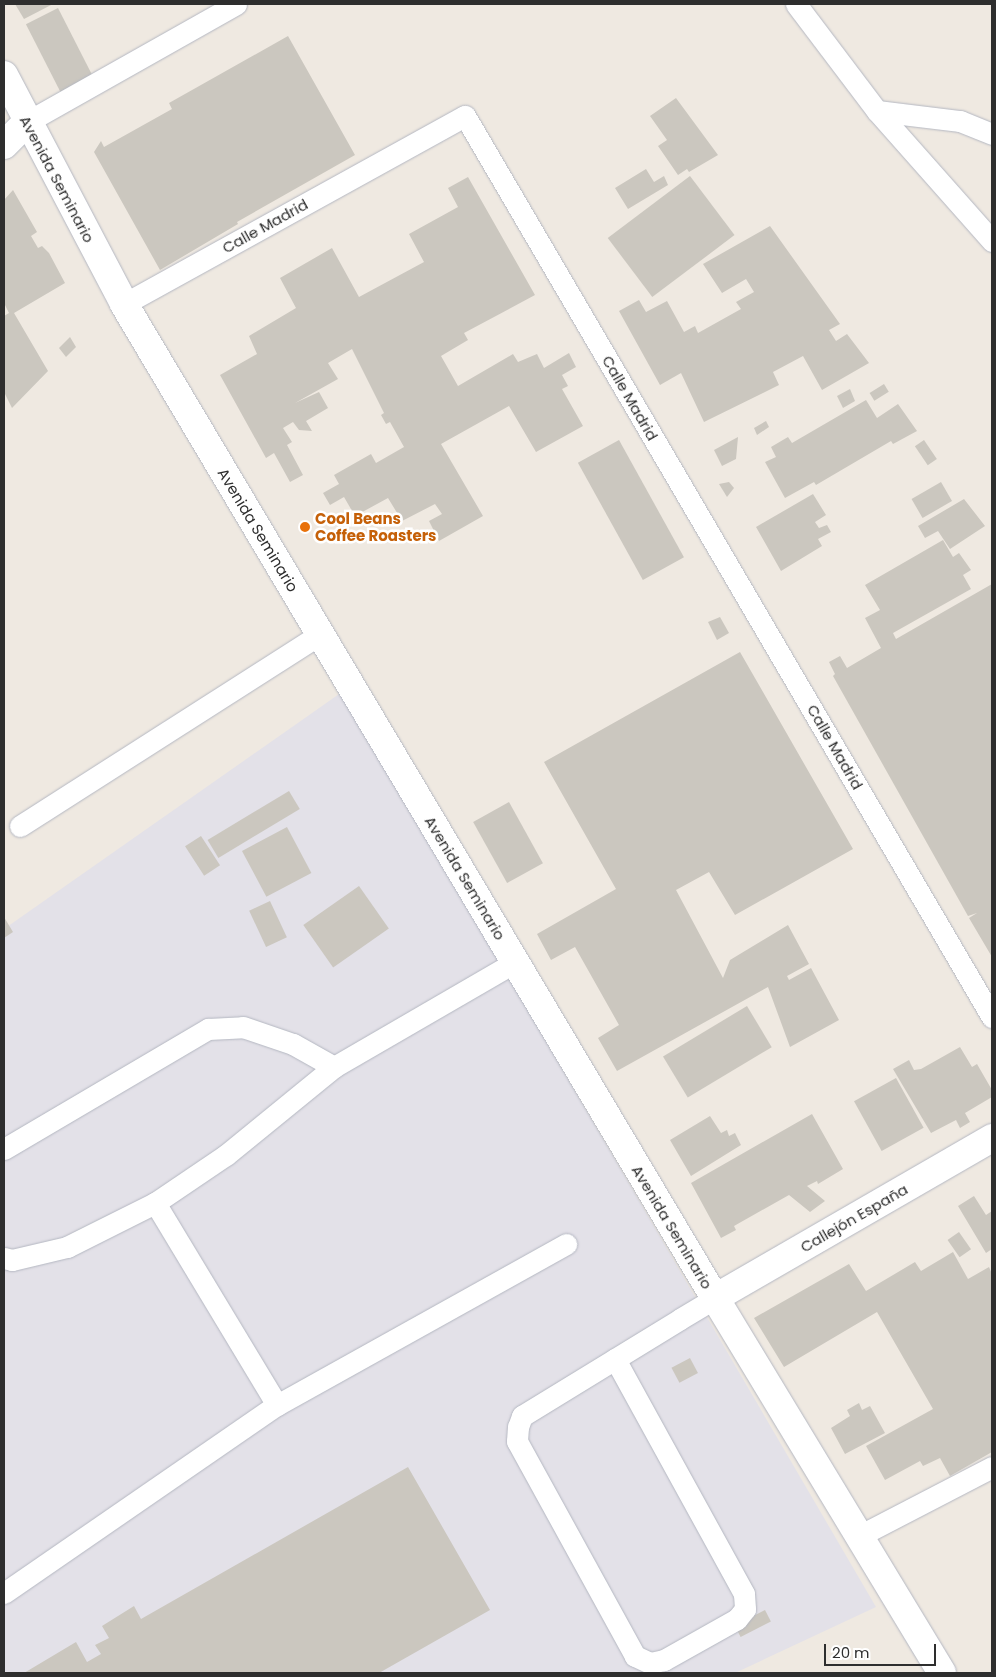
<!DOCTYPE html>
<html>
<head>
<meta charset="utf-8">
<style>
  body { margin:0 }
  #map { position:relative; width:996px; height:1677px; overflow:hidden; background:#efe9e1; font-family:Poppins,sans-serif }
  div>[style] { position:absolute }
  .industrial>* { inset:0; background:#e3e1e8 }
  .building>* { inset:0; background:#cbc7bf; transform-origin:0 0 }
  .roads { filter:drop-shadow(0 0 1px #b4b7c1) drop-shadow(0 0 1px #b4b7c1) }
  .lane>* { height:21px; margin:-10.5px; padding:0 10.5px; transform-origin:10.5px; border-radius:10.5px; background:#fff }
  .street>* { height:28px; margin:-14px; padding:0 14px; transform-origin:14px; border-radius:14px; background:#fff }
  .secondary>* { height:28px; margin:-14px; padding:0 14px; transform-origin:14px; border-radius:14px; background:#fff }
  .dots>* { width:14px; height:14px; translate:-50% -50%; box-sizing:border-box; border:2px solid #fff; border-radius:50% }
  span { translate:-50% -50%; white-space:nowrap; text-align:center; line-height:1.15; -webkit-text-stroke:5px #fff; paint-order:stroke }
  .street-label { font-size:15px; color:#2e2e2e }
  .food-label { font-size:15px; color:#c56008; font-weight:700 }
  .left { translate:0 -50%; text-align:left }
  .frame { position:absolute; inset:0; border:5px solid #2e2e2e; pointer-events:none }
  .scale { position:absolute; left:824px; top:1644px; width:112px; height:22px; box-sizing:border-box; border:2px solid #2e2e2e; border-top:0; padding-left:6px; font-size:15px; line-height:18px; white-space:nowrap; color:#2e2e2e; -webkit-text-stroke:4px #fff; paint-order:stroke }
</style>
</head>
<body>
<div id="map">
  <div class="industrial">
    <div style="clip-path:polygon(342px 692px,876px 1607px,735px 1673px,4px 1673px,4px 929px)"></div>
  </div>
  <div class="building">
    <div style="clip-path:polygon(15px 4px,53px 4px,24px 19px)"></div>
    <div style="left:58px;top:8px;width:80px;height:36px;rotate:63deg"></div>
    <div style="clip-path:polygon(288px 36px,355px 155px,237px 222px,238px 224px,160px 270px,94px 152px,101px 141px,104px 147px,172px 109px,169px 103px)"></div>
    <div style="clip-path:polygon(676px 98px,718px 155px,689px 172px,687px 169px,678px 175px,658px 146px,667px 140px,650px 116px)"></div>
    <div style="clip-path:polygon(646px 169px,654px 182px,664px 176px,668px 185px,628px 209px,615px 188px)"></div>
    <div style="left:690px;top:176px;width:74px;height:103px;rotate:53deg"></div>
    <div style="clip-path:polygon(468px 177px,535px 295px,464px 333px,468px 340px,441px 356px,458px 386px,513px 354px,518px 362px,537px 354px,544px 368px,569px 353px,576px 367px,562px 375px,568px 386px,562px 389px,583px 426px,536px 452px,509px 406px,441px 444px,483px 516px,439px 541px,429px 521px,442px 514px,435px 504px,402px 521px,388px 498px,355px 516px,344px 497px,330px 505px,323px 493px,339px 484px,334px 475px,371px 454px,376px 463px,404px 447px,390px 422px,386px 424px,381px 415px,384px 413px,352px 349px,328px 363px,338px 379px,295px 403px,319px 392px,328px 408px,306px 421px,312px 431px,299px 430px,293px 422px,283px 428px,292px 442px,287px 445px,303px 475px,290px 482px,274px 453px,266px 458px,220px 375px,257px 354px,249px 336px,296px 308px,280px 278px,332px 248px,359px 297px,424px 262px,409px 234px,458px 207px,448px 188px)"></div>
    <div style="clip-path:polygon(13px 190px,37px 232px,31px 236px,38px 248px,42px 246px,49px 253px,65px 283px,14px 313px,48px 371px,12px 408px,4px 392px,4px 316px,9px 313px,4px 303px,4px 200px)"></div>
    <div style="clip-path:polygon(770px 226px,840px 324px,829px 330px,836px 341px,847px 334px,869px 363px,822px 390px,803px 356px,773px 372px,779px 385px,704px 422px,681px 373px,660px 385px,619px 311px,639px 300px,646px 312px,667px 301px,684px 332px,695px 326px,698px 333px,741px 309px,736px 302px,754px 292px,746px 279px,722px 293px,703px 264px)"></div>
    <div style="clip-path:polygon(70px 337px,76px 347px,66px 357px,59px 348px)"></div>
    <div style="left:884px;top:384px;width:9px;height:17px;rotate:58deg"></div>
    <div style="clip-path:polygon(850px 389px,855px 401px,843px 408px,837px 396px)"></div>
    <div style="clip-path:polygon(866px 400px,877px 418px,898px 404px,917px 431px,893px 444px,891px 441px,816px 485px,814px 482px,785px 498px,765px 462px,776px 457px,771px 447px,788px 437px,792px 443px)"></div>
    <div style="clip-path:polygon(766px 421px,769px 427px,757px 435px,754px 428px)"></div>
    <div style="clip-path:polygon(738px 437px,736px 459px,722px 466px,714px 450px)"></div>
    <div style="left:619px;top:440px;width:134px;height:47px;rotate:61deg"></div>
    <div style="left:924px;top:440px;width:23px;height:11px;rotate:56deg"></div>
    <div style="clip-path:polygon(729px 482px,734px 488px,727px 497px,719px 484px)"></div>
    <div style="left:941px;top:482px;width:22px;height:34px;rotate:60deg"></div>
    <div style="clip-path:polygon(813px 494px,826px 515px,815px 522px,819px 528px,827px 525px,831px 532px,818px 539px,822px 546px,781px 571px,756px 527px)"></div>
    <div style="clip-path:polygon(964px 499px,985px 526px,950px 549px,938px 531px,925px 538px,918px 526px)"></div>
    <div style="clip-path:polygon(943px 540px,953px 557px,959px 553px,971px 570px,963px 575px,971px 589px,893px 633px,896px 639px,992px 584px,992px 957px,969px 918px,977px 913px,968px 916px,833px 676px,835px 674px,829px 662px,840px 656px,847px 668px,881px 648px,865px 618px,880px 610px,865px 585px)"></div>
    <div style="clip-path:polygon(720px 617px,729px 633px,717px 640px,708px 622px)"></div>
    <div style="clip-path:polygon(740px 652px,853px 849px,735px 915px,709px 872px,676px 890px,723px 978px,730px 960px,788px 925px,809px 964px,787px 976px,789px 980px,811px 968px,839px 1020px,790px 1047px,768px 987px,617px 1071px,598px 1038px,619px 1025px,575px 947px,551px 960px,537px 934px,616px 889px,544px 762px)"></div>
    <div style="left:289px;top:791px;width:21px;height:95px;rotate:59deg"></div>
    <div style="left:509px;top:802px;width:70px;height:41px;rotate:61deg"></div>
    <div style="left:287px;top:827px;width:52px;height:51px;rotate:62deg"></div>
    <div style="left:201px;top:836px;width:35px;height:19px;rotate:57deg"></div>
    <div style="left:359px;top:886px;width:52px;height:68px;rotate:55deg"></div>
    <div style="left:270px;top:901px;width:40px;height:23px;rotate:65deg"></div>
    <div style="clip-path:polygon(4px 917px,13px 932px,4px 938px)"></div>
    <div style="left:747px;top:1006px;width:48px;height:98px;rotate:59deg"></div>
    <div style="clip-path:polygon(960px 1047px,972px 1067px,977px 1064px,992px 1090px,992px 1097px,965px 1113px,970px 1122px,960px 1128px,956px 1120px,931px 1133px,893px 1069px,909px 1060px,914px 1070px,921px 1069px)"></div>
    <div style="left:896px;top:1078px;width:57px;height:48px;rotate:61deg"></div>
    <div style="clip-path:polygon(812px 1114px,843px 1169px,818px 1184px,817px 1181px,807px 1186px,825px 1201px,810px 1212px,789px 1195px,734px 1226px,736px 1230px,721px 1238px,691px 1183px)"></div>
    <div style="clip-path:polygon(710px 1116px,721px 1133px,727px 1130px,729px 1136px,735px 1133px,741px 1145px,691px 1176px,670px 1140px)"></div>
    <div style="clip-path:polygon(974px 1196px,986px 1215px,992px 1211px,992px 1249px,986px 1253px,958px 1206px)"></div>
    <div style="left:959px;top:1232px;width:21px;height:14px;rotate:55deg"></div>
    <div style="clip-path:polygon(953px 1252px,968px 1279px,989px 1267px,992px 1274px,992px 1452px,950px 1476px,940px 1458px,923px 1466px,920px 1461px,885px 1480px,866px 1446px,933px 1409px,877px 1312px,784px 1367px,754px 1318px,849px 1264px,866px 1291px,915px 1262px,921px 1271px)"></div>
    <div style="left:690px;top:1358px;width:17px;height:21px;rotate:62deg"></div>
    <div style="clip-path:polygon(859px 1403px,862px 1410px,870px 1406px,885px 1433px,845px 1454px,831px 1428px,850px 1416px,847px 1410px)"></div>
    <div style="clip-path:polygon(408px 1467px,490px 1610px,379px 1673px,24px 1673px,76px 1642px,87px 1662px,101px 1654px,95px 1645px,109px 1638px,102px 1626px,134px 1606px,141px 1619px)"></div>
    <div style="left:765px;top:1610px;width:13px;height:34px;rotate:63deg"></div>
  </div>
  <div class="roads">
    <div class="lane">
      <div style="left:796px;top:4px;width:134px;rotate:52.9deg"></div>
      <div style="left:877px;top:111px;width:174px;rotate:48.5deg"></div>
      <div style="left:877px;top:111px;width:84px;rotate:6.9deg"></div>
      <div style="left:960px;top:121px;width:35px;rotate:22deg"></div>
      <div style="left:27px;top:122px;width:240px;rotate:-29.4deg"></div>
      <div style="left:124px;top:304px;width:389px;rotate:-28.9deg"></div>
      <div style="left:465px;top:116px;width:1044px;rotate:59.68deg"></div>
      <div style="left:20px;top:826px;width:356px;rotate:-32.6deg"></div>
      <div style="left:4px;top:1149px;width:237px;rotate:-30.5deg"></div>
      <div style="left:208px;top:1029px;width:35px;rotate:-3deg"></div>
      <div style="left:243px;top:1027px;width:53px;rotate:18.8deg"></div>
      <div style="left:293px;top:1044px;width:47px;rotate:29.3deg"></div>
      <div style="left:4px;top:1258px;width:8px;rotate:14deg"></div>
      <div style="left:12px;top:1260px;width:57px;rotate:-13.3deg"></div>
      <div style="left:67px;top:1247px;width:98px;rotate:-26.6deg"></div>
      <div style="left:155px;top:1203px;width:86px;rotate:-34.1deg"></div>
      <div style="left:226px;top:1155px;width:139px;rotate:-39.2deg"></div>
      <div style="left:334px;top:1067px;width:209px;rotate:-30.1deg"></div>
      <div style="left:615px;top:1359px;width:268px;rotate:61.2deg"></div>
      <div style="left:744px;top:1594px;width:15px;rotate:86deg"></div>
      <div style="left:745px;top:1609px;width:13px;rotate:129deg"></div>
      <div style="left:737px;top:1619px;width:84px;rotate:150.7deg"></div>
      <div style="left:664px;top:1660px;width:14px;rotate:168deg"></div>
      <div style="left:650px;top:1663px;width:17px;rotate:-155deg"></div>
      <div style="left:635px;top:1656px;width:245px;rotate:-118.8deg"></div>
      <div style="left:517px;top:1441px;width:14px;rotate:-86deg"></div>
      <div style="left:518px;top:1427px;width:12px;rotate:-70deg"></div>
      <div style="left:522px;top:1416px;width:185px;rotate:-31.5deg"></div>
      <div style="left:680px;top:1319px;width:41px;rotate:-31deg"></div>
      <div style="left:277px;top:1405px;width:331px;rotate:-29.1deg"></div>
      <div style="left:859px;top:1536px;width:150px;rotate:-27.4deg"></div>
      <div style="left:4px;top:1593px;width:331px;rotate:-34.6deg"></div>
      <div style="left:277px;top:1405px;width:236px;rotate:-121.1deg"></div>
    </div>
    <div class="street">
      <div style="left:4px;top:145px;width:33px;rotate:-45deg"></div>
      <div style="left:715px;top:1298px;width:320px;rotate:-30deg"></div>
    </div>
    <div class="secondary">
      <div style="left:4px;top:75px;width:259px;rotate:62.3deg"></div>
      <div style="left:124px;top:304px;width:1156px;rotate:59.27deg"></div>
      <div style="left:715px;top:1298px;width:438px;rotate:58.8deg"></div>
    </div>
  </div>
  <div class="dots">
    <div style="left:305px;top:527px;background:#e8710a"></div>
  </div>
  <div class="street-label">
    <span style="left:57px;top:179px;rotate:62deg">Avenida Seminario</span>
    <span style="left:265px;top:226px;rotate:-29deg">Calle Madrid</span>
    <span style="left:630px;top:398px;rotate:60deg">Calle Madrid</span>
    <span style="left:258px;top:530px;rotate:59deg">Avenida Seminario</span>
    <span style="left:835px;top:747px;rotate:60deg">Calle Madrid</span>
    <span style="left:465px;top:878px;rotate:59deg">Avenida Seminario</span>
    <span style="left:854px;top:1218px;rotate:-30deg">Callejón España</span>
    <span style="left:672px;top:1227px;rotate:59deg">Avenida Seminario</span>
  </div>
  <div class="food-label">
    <span class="left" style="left:315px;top:527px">Cool Beans<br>Coffee Roasters</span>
  </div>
  <div class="frame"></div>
  <div class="scale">20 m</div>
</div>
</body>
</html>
